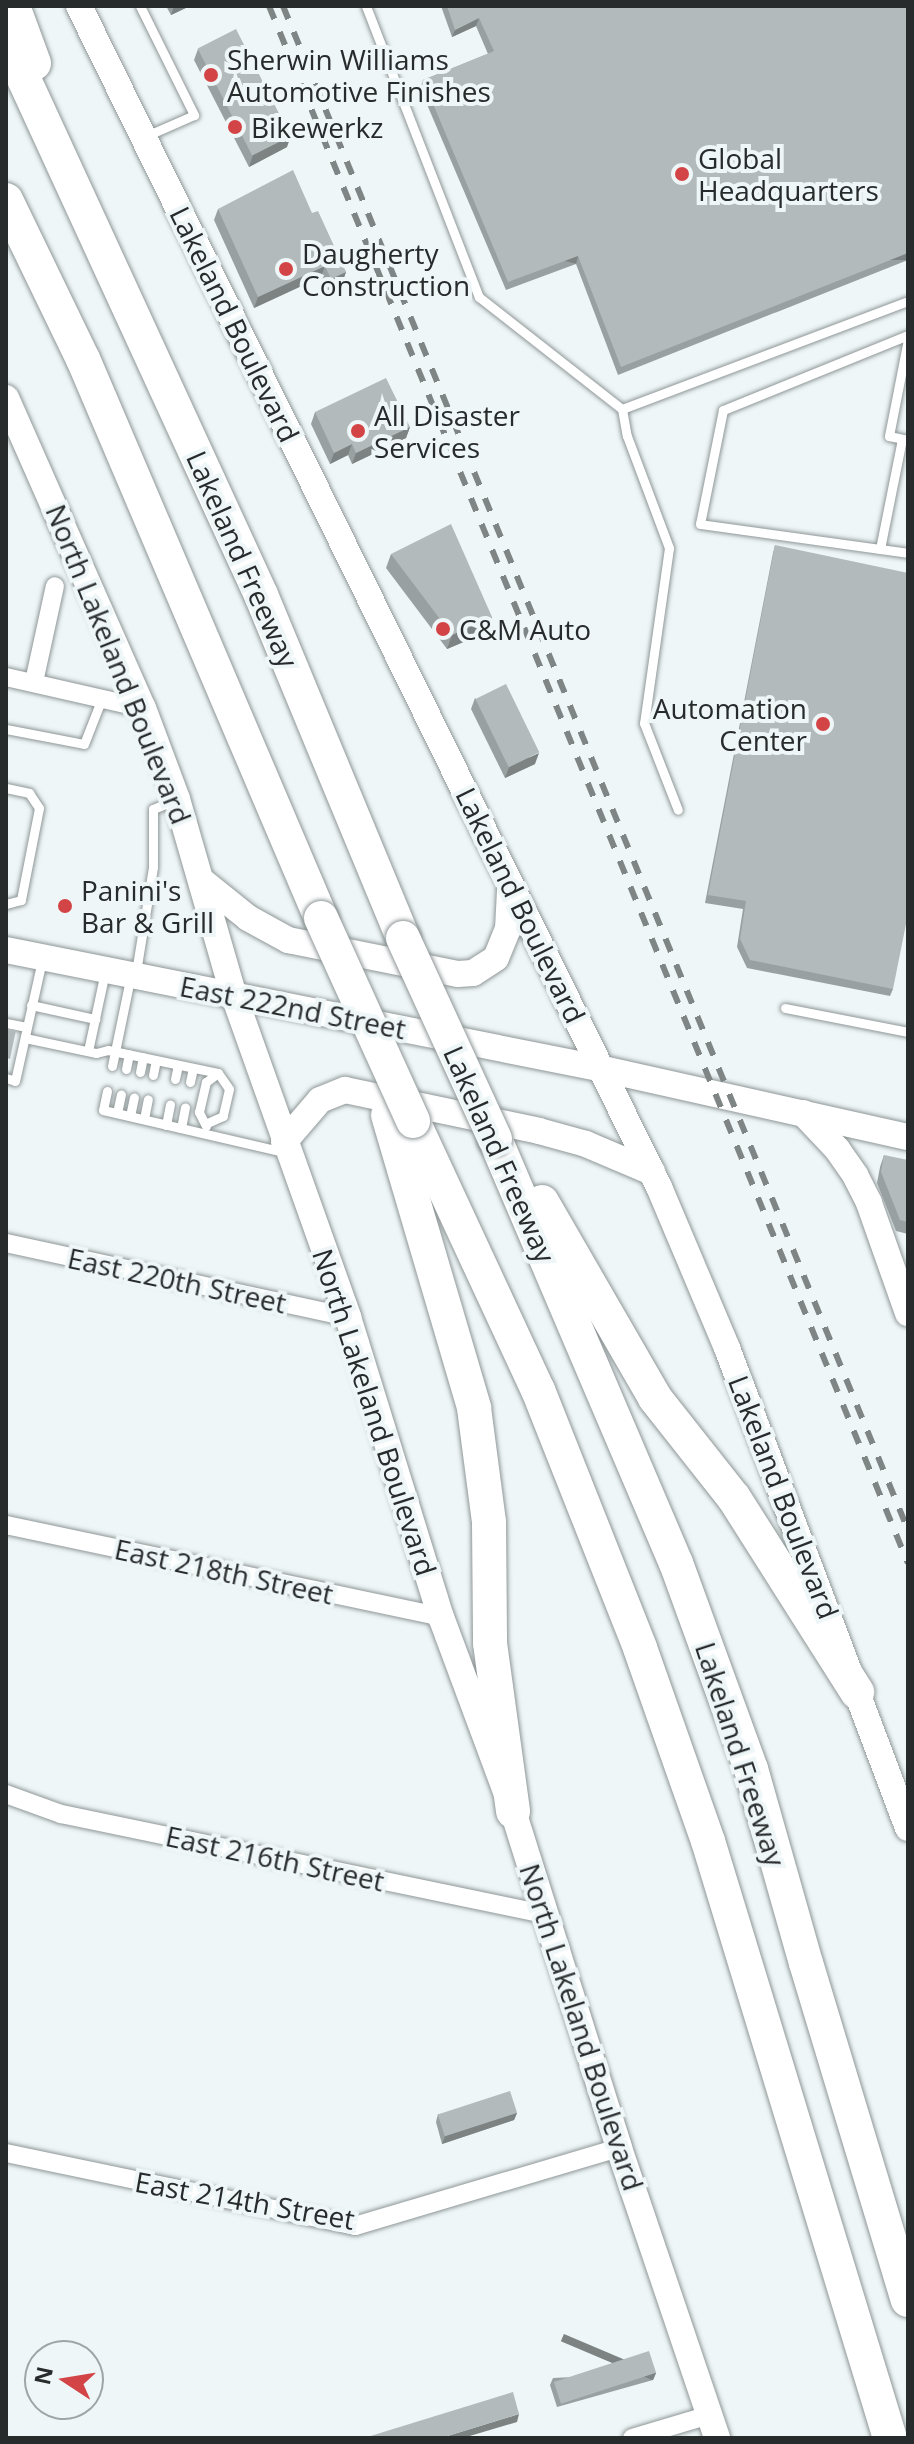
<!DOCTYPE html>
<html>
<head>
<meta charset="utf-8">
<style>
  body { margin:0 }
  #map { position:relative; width:914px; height:2444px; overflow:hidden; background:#eef6f7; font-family:"Open Sans",sans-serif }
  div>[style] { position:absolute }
  .roads { filter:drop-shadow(0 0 2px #8f9697) drop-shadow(0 0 2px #8f9697) }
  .lane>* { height:9px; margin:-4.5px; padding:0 4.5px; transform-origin:4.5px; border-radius:4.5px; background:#fff }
  .street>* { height:18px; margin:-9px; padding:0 9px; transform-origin:9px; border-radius:9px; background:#fff }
  .secondary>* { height:26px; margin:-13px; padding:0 13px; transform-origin:13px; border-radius:13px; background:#fff }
  .highway>* { height:34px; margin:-17px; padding:0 17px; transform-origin:17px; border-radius:17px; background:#fff }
  .rail>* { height:6px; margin-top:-3px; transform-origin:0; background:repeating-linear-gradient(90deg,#7f8485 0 14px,transparent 0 28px) }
  .bridges { filter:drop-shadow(0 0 2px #8f9697) drop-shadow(0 0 2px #8f9697) }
  .highway-bridge>* { height:34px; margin:-17px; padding:0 17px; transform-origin:17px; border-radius:17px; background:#fff }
  .wall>* { inset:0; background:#99a0a1 }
  .shaded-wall>* { inset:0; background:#7d8283; transform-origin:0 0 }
  .building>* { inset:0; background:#b2babb; transform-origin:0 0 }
  .dots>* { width:22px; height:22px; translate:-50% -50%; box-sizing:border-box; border:4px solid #eef6f7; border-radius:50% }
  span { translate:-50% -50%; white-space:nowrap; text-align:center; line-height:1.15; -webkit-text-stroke:8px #eef6f7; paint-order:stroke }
  .poi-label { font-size:28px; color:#282b2c }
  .left { translate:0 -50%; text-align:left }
  .right { translate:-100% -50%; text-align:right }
  .street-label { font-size:28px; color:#282b2c }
  .frame { position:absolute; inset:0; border:8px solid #282b2c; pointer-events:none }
  .north { position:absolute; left:24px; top:2340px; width:80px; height:80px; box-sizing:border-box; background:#eef6f7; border:2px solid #9fa5a6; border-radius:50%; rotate:282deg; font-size:22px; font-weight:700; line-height:32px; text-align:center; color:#282b2c }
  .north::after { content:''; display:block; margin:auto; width:28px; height:36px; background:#d34446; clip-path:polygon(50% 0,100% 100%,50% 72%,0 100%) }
</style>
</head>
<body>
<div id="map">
  <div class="roads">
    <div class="lane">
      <div style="left:140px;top:6px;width:122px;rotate:63.6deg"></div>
      <div style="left:194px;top:115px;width:52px;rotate:156.4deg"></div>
      <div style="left:366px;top:6px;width:312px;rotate:68.8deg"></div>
      <div style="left:479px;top:297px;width:182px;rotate:38.1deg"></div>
      <div style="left:622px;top:409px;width:306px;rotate:-20.7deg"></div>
      <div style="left:908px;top:335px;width:200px;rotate:157.9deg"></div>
      <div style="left:723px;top:410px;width:116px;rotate:101.4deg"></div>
      <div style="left:700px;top:524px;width:210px;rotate:7.9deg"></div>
      <div style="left:908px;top:339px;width:99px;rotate:101.1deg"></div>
      <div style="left:889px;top:436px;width:19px;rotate:12deg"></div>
      <div style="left:622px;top:409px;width:27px;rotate:80deg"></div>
      <div style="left:627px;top:436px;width:120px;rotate:69.4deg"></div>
      <div style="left:669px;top:548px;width:177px;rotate:98.1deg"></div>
      <div style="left:644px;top:723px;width:93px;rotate:68.7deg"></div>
      <div style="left:880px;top:549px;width:112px;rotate:-78.7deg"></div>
      <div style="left:6px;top:729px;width:79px;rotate:10.9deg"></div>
      <div style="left:84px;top:744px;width:49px;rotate:-68.6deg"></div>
      <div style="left:6px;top:788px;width:24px;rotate:12deg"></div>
      <div style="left:29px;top:793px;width:18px;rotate:56deg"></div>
      <div style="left:39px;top:808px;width:94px;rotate:101.1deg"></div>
      <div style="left:21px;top:900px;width:16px;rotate:165deg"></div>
      <div style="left:136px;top:972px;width:106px;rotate:-80.8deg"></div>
      <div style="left:153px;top:867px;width:58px;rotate:-90deg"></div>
      <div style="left:153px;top:809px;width:24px;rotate:-22deg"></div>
      <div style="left:31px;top:1005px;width:66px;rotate:12.3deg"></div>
      <div style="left:785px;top:1008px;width:125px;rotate:11deg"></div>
      <div style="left:6px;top:1023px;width:21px;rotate:11deg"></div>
      <div style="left:25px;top:1038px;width:73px;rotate:11.9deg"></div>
      <div style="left:96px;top:1053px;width:12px;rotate:-14deg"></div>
      <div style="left:108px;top:1050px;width:112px;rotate:11.8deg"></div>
      <div style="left:218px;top:1073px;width:19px;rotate:55deg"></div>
      <div style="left:229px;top:1089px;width:28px;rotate:103deg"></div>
      <div style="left:223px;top:1116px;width:17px;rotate:156deg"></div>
      <div style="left:88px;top:1051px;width:81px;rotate:-77.9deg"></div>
      <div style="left:112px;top:1066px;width:89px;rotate:-78.3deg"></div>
      <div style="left:126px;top:1069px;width:15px;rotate:-79deg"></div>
      <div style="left:140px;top:1072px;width:15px;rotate:-79deg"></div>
      <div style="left:153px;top:1075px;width:15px;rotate:-79deg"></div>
      <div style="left:6px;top:1078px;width:9px;rotate:18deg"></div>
      <div style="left:15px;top:1081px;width:124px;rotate:-77.4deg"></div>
      <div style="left:175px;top:1079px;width:14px;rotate:-78deg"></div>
      <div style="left:190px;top:1082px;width:14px;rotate:-78deg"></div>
      <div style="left:107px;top:1091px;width:19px;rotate:102deg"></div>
      <div style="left:103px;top:1110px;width:186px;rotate:13.1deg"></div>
      <div style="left:117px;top:1113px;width:19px;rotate:-78deg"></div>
      <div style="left:130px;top:1116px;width:19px;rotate:-78deg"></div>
      <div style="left:144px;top:1119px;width:20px;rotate:-79deg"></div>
      <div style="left:166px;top:1125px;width:21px;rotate:-79deg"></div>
      <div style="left:206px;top:1126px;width:16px;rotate:-117deg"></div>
      <div style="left:199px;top:1112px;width:31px;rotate:-77deg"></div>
      <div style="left:206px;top:1082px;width:15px;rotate:-37deg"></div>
      <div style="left:181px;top:1128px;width:21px;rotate:-79deg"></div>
    </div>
    <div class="street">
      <div style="left:6px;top:677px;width:140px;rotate:12.8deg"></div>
      <div style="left:34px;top:682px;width:98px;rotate:-77.7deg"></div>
      <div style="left:6px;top:1243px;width:350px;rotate:12.2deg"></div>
      <div style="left:6px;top:1525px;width:445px;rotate:11.9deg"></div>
      <div style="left:6px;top:1794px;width:59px;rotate:20deg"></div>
      <div style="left:61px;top:1814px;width:494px;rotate:11.7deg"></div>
      <div style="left:6px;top:2153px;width:357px;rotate:11.8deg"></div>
      <div style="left:355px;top:2226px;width:275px;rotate:-16.5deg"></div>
      <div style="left:632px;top:2438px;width:80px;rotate:-16.6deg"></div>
    </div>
    <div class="secondary">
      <div style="left:79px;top:6px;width:1316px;rotate:63.84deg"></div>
      <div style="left:659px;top:1187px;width:175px;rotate:67.1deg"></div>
      <div style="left:727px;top:1348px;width:513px;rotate:69.34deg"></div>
      <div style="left:6px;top:398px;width:339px;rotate:66.2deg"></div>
      <div style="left:143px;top:708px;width:97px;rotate:69.5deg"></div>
      <div style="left:177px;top:799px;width:205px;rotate:73.9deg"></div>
      <div style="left:234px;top:996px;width:341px;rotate:70.4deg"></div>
      <div style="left:348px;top:1317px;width:314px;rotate:72.8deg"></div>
      <div style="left:441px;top:1617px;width:207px;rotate:69.6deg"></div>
      <div style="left:513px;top:1811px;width:353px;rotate:72.5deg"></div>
      <div style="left:619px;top:2148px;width:306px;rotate:71.3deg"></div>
      <div style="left:202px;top:881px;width:59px;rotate:38.8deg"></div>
      <div style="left:248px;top:918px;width:46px;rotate:28.8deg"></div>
      <div style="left:288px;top:940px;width:173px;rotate:11.3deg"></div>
      <div style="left:458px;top:974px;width:15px;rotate:-4deg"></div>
      <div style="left:473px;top:973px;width:27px;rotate:-33deg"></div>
      <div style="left:496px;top:958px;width:31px;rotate:-68deg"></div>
      <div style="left:508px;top:929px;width:39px;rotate:-87deg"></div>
      <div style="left:6px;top:950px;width:609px;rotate:11.27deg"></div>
      <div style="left:603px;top:1069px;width:312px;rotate:12.6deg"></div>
      <div style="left:803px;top:1113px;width:50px;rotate:46.6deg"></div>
      <div style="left:837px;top:1149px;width:32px;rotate:55deg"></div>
      <div style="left:855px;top:1175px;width:31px;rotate:63deg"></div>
      <div style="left:869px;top:1203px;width:117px;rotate:70.5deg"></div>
      <div style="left:284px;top:1142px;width:55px;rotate:-49.4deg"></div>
      <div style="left:320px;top:1100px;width:27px;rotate:-22deg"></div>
      <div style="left:345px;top:1090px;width:198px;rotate:11.9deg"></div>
      <div style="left:539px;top:1131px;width:49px;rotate:15.5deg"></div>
      <div style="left:586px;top:1144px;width:72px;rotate:23deg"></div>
    </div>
    <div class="highway">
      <div style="left:13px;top:6px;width:61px;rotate:69.8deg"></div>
      <div style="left:6px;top:40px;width:611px;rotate:65.32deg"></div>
      <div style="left:261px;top:595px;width:371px;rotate:67.5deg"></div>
      <div style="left:6px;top:200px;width:177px;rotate:64.2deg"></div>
      <div style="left:83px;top:359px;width:608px;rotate:66.94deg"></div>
      <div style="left:388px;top:1115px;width:305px;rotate:73.6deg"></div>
      <div style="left:474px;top:1408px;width:115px;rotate:82.5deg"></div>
      <div style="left:489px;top:1522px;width:121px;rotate:89.5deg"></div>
      <div style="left:490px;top:1643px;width:170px;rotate:82.2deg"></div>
      <div style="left:413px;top:1121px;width:297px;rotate:65.1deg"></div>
      <div style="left:538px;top:1390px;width:277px;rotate:68.4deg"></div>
      <div style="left:640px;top:1648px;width:205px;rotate:70.6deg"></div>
      <div style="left:708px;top:1841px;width:624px;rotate:73.05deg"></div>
      <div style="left:495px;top:1139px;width:461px;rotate:66.9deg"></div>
      <div style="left:676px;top:1563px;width:219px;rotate:70deg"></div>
      <div style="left:751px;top:1769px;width:202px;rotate:74.2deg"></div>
      <div style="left:806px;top:1963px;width:352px;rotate:73.2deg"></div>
      <div style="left:542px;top:1202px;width:226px;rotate:60deg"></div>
      <div style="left:655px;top:1398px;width:127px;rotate:51.7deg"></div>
      <div style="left:734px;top:1498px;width:230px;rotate:57.6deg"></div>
    </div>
  </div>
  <div class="rail">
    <div style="left:269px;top:6px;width:1683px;rotate:67.69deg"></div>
    <div style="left:283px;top:6px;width:1647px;rotate:67.7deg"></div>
  </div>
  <div class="bridges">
    <div class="highway-bridge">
      <div style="left:321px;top:918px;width:223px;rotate:65.6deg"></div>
      <div style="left:403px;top:938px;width:221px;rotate:65.4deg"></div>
    </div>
  </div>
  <div class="wall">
    <div style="clip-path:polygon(166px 6px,190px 6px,171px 15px)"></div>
    <div style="clip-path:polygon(441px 6px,908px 6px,908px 260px,618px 375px,576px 264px,506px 290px,420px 88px,423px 80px,488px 54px,476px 26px,452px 37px)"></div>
    <div style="clip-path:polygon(198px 49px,287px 147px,249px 167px,194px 60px)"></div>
    <div style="clip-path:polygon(218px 209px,312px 213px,346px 272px,342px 283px,327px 291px,321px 277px,254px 308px,214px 220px)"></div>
    <div style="clip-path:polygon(315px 412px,410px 427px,406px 438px,352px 464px,348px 455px,330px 464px,311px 424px)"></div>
    <div style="clip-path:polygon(775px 545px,893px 989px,890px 996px,747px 968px,737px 947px,743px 909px,705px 903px,773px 553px)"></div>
    <div style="clip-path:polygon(391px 554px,487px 632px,447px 649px,386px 568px)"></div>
    <div style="clip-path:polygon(475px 698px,535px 764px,505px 778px,471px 709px)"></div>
    <div style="clip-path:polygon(884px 1155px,906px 1183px,908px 1184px,908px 1234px,896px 1231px,877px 1183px,880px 1167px)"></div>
    <div style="clip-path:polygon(517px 2113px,514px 2120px,442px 2144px,436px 2122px,438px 2114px)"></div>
    <div style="clip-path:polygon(656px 2373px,653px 2380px,557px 2407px,550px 2385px,553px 2378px)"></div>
  </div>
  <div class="shaded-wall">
    <div style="clip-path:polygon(174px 6px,190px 6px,171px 15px)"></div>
    <div style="clip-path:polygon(479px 18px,476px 26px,452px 37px,455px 30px)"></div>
    <div style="clip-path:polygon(291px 136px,287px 147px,249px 167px,253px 155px)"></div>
    <div style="left:908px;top:253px;width:7px;height:309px;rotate:90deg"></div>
    <div style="left:578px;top:256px;width:8px;height:75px;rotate:104deg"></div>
    <div style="clip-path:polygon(325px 266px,321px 277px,254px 308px,258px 297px)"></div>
    <div style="clip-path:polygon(346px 272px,342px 283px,327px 291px,331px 279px)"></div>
    <div style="clip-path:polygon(410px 427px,406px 438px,352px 464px,356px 453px)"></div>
    <div style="clip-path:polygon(352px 444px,348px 455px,330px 464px,334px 453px)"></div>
    <div style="clip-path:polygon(492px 617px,487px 632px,447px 649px,452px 635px)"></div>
    <div style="clip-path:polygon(539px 753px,535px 764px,505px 778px,509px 767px)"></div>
    <div style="clip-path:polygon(517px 2113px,514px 2120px,442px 2144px,445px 2136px)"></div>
    <div style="left:656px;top:2373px;width:8px;height:100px;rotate:113deg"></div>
    <div style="clip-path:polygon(519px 2414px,517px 2422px,463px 2438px,441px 2438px)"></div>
  </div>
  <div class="building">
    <div style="clip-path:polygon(447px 6px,908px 6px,908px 253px,621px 367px,578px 256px,508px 282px,423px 80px,494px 51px,479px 18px,455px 30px)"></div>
    <div style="left:236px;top:29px;width:120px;height:43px;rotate:63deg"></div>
    <div style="clip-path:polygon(293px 170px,312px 213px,318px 211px,346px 272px,331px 279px,325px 266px,258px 297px,218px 209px)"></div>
    <div style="clip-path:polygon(386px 378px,410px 427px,356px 453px,352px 444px,334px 453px,315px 412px)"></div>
    <div style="clip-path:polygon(451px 524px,492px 617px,452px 635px,391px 554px)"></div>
    <div style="clip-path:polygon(775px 545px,908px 573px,908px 914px,893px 989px,750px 960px,740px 939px,746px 901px,708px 895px)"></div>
    <div style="left:506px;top:684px;width:76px;height:34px;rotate:64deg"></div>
    <div style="clip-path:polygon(6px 1028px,16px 1030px,10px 1059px,6px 1058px)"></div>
    <div style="clip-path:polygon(884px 1155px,908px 1160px,908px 1170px,906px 1183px,908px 1184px,908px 1222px,900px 1220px,881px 1172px)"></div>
    <div style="left:510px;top:2091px;width:23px;height:76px;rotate:72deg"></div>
    <div style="left:649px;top:2351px;width:23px;height:100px;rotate:72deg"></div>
    <div style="clip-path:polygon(513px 2392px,519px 2414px,441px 2438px,364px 2438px)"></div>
  </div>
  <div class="dots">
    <div style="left:211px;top:75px;background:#d34446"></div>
    <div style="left:235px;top:127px;background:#d34446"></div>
    <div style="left:682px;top:174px;background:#d34446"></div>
    <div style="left:286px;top:269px;background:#d34446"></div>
    <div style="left:358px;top:431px;background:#d34446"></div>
    <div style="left:443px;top:629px;background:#d34446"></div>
    <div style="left:823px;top:724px;background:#d34446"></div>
    <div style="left:65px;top:906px;background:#d34446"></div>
  </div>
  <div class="poi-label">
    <span class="left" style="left:227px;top:75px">Sherwin Williams<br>Automotive Finishes</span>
    <span class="left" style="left:251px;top:127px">Bikewerkz</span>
    <span class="left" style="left:698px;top:174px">Global<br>Headquarters</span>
    <span class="left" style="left:302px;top:269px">Daugherty<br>Construction</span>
    <span class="left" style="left:374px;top:431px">All Disaster<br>Services</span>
    <span class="left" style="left:459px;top:629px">C&amp;M Auto</span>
    <span class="right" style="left:807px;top:724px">Automation<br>Center</span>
    <span class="left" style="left:81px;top:906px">Panini's<br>Bar &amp; Grill</span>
  </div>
  <div class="street-label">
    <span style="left:235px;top:324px;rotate:64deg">Lakeland Boulevard</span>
    <span style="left:243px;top:559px;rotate:66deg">Lakeland Freeway</span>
    <span style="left:119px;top:664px;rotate:68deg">North Lakeland Boulevard</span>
    <span style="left:521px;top:905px;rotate:64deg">Lakeland Boulevard</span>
    <span style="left:293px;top:1007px;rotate:11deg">East 222nd Street</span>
    <span style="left:500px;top:1154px;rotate:66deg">Lakeland Freeway</span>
    <span style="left:177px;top:1280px;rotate:12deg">East 220th Street</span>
    <span style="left:375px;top:1412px;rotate:72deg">North Lakeland Boulevard</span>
    <span style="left:784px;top:1497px;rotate:69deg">Lakeland Boulevard</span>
    <span style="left:224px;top:1571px;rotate:12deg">East 218th Street</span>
    <span style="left:741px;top:1754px;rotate:72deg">Lakeland Freeway</span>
    <span style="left:275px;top:1858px;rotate:12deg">East 216th Street</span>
    <span style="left:582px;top:2027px;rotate:72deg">North Lakeland Boulevard</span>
    <span style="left:245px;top:2200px;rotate:10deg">East 214th Street</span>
  </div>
  <div class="frame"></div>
  <div class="north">N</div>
</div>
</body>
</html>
